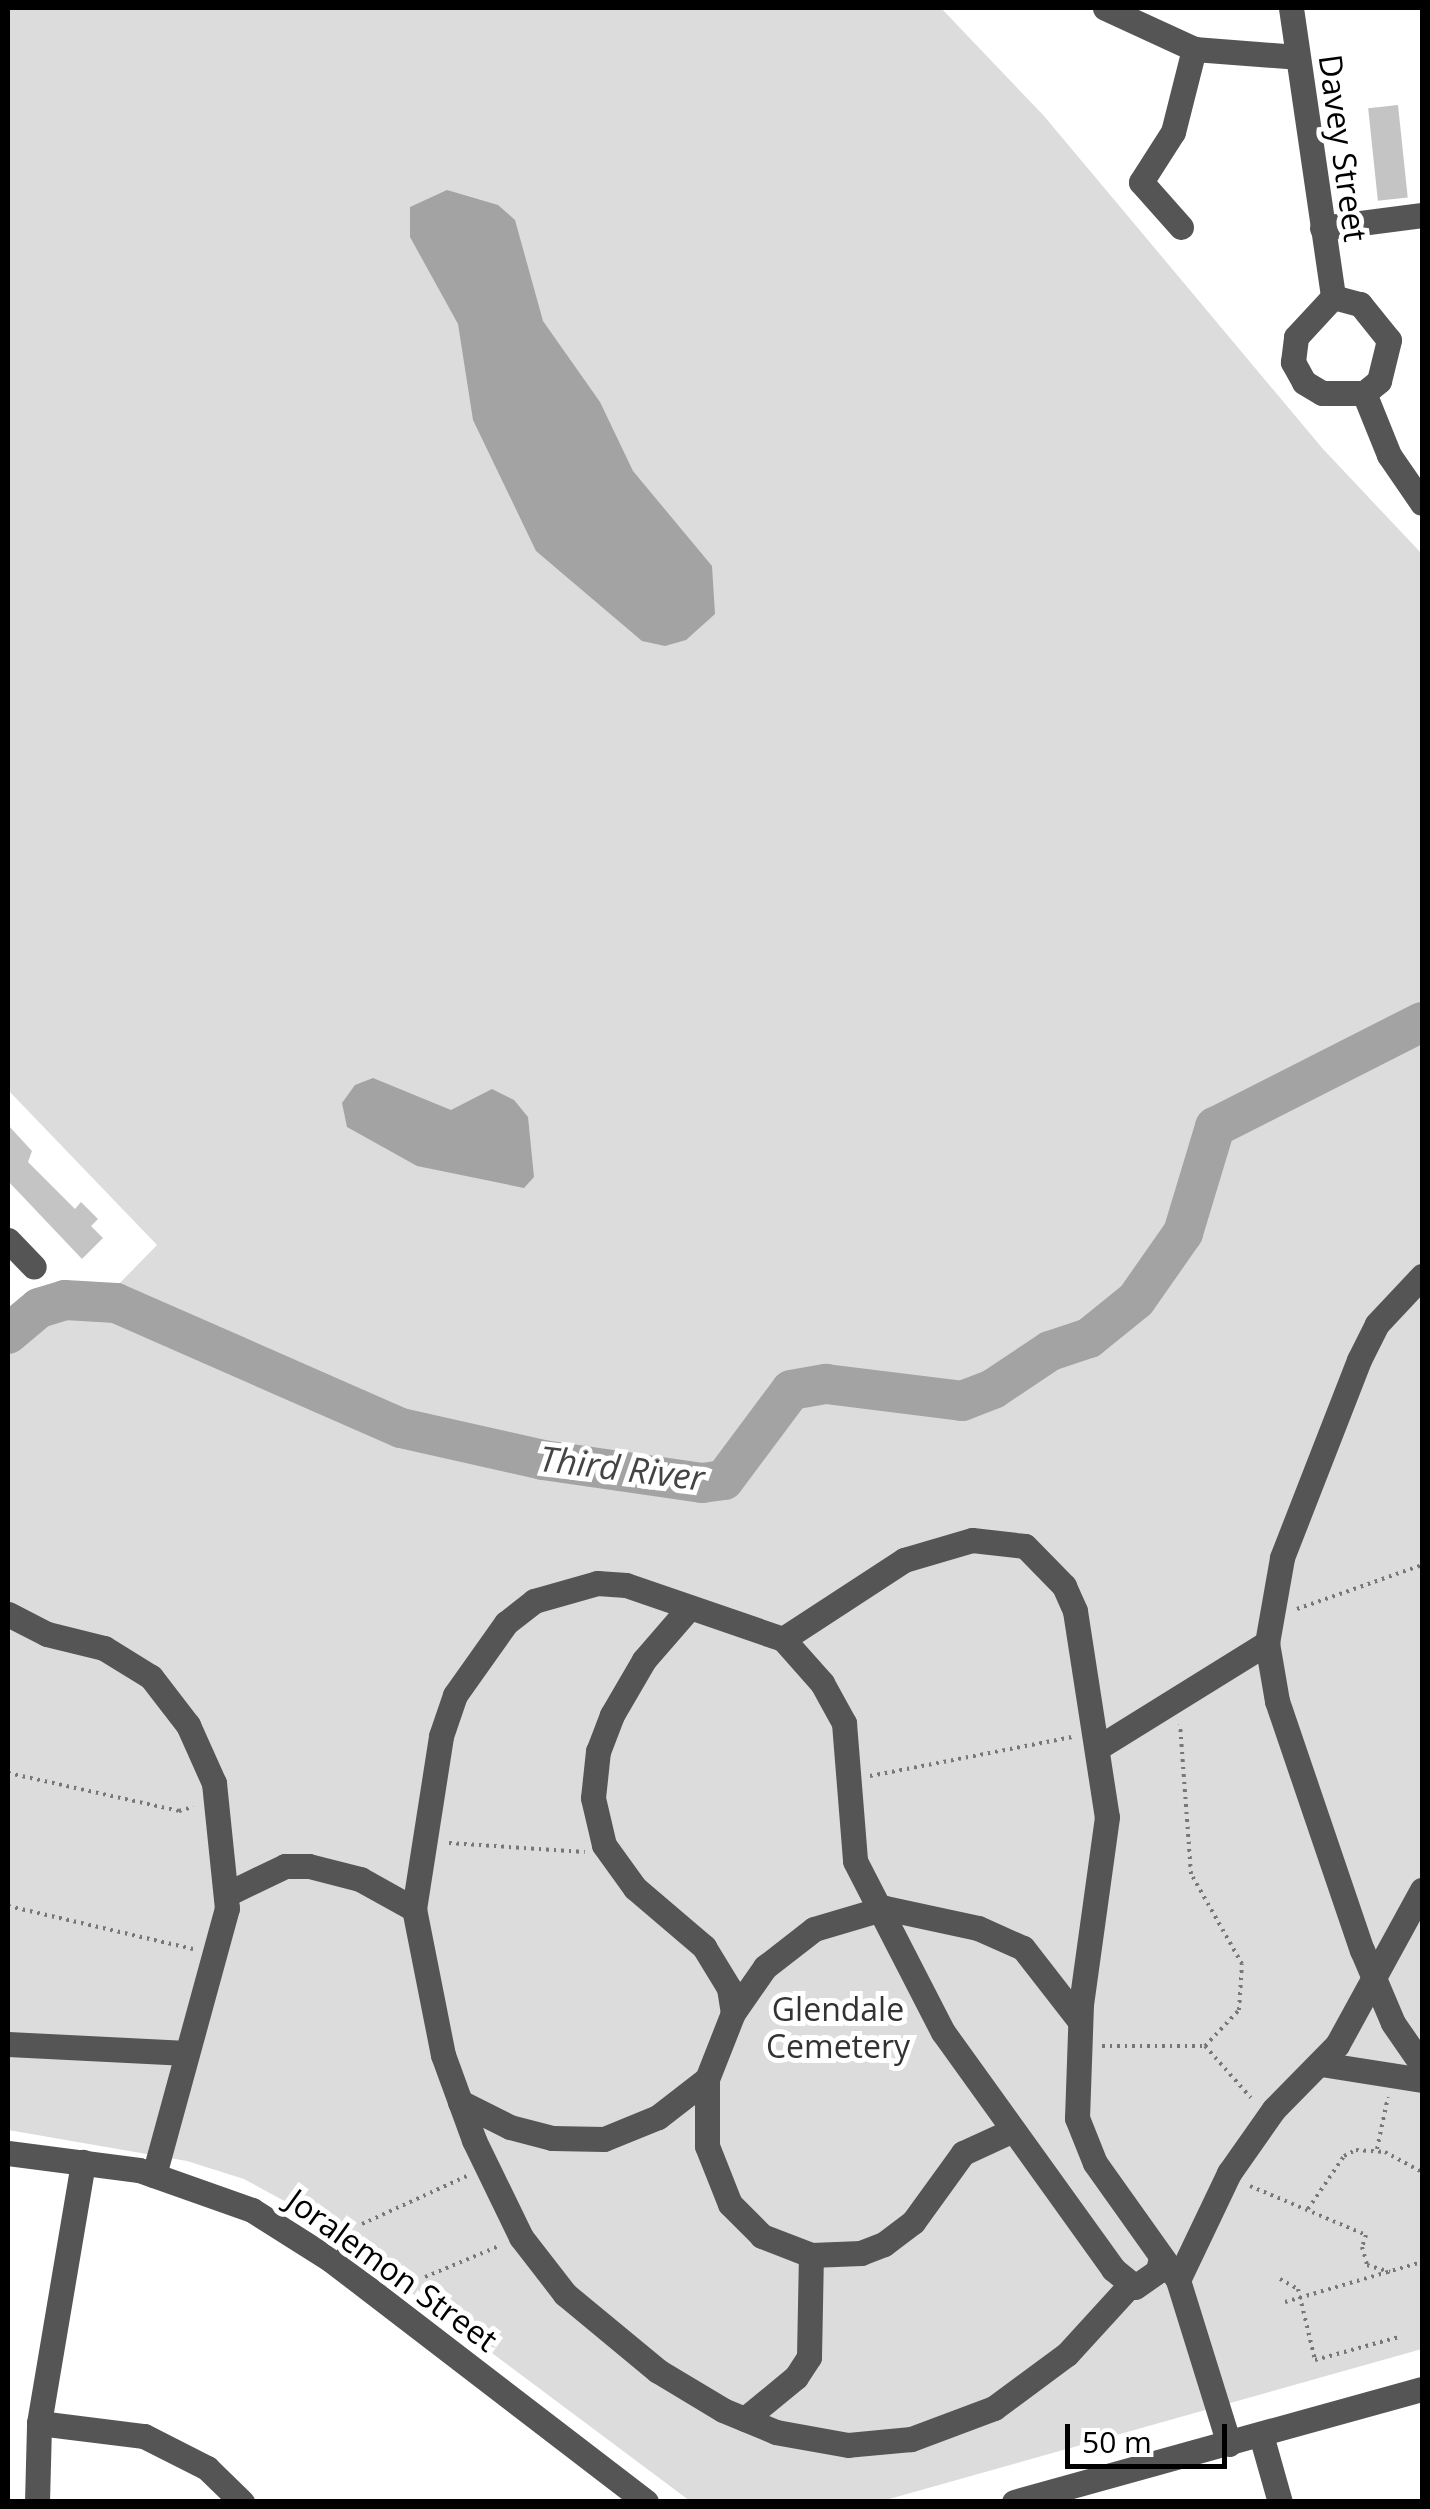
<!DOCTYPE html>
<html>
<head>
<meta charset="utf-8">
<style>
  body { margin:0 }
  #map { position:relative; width:1430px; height:2509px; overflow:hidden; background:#fff; font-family:"Open Sans",sans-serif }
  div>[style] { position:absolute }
  .green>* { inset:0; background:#dcdcdc }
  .water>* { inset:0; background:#a3a3a3 }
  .river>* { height:40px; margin:-20px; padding:0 20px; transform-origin:20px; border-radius:20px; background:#a3a3a3 }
  .building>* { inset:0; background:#c4c4c4; transform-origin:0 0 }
  .path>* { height:4px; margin-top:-2px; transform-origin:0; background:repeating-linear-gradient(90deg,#777 0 2.5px,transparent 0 7.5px) }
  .minor>* { height:25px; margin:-12.5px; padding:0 12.5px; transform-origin:12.5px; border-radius:12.5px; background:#555 }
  span { translate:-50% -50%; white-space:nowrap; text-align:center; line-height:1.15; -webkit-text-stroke:10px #fff; paint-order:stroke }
  .street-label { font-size:32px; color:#000 }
  .park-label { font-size:32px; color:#333 }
  .water-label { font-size:35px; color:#444; font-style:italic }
  .frame { position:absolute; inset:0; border:10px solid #000; pointer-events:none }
  .scale { position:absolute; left:1065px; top:2424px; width:162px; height:45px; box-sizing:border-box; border:5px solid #000; border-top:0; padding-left:12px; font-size:30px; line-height:35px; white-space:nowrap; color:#000; -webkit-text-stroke:8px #fff; paint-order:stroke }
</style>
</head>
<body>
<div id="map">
  <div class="green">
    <div style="clip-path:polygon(8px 8px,941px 8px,1044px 116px,1323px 449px,1422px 554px,1422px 2349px,882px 2501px,690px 2501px,299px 2209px,244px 2179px,187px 2161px,8px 2130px,8px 1319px,44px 1295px,114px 1289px,157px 1245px,8px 1090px)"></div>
  </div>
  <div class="water">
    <div style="clip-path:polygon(447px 190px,498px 205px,515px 220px,543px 321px,600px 402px,633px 471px,712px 566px,715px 614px,686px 640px,665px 646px,642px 641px,536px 551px,473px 420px,458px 324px,410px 237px,410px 207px)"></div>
    <div style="clip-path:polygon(373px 1078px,451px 1110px,492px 1089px,514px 1100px,528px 1117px,534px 1177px,524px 1188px,417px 1166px,347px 1127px,342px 1103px,355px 1085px)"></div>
  </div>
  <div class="river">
    <div style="left:8px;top:1334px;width:40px;rotate:-40deg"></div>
    <div style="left:39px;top:1308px;width:27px;rotate:-17deg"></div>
    <div style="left:65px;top:1300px;width:51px;rotate:3.4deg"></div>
    <div style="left:116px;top:1303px;width:311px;rotate:23.7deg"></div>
    <div style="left:401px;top:1428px;width:146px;rotate:12.7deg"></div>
    <div style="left:543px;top:1460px;width:161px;rotate:8.2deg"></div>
    <div style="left:702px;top:1483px;width:22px;rotate:-8deg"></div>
    <div style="left:724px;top:1480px;width:112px;rotate:-53.3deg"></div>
    <div style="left:791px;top:1390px;width:36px;rotate:-10deg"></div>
    <div style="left:826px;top:1384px;width:137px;rotate:7.1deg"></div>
    <div style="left:962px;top:1401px;width:33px;rotate:-21deg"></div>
    <div style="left:993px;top:1389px;width:69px;rotate:-33.7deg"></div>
    <div style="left:1050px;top:1351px;width:41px;rotate:-18.4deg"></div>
    <div style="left:1089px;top:1338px;width:60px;rotate:-39deg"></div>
    <div style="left:1136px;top:1300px;width:82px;rotate:-55deg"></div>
    <div style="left:1183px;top:1233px;width:111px;rotate:-73.2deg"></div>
    <div style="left:1215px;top:1127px;width:232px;rotate:-26.9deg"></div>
  </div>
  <div class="building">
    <div style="left:1398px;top:105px;width:93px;height:30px;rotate:84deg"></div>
    <div style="clip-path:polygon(8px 1125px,32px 1151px,28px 1162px,75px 1209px,81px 1202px,98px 1219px,91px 1226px,103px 1238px,82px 1259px,8px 1181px)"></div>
  </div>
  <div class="path">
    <div style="left:1297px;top:1609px;width:133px;rotate:-19.4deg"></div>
    <div style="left:8px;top:1773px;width:175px;rotate:12.5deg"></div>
    <div style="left:179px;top:1811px;width:15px;rotate:-16deg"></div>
    <div style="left:870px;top:1776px;width:206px;rotate:-10.9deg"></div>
    <div style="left:449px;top:1843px;width:136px;rotate:3.8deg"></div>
    <div style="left:8px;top:1906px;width:190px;rotate:13.1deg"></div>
    <div style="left:1102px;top:2046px;width:103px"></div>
    <div style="left:1205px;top:2046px;width:50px;rotate:-46.6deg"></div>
    <div style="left:1239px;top:2010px;width:46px;rotate:-86.3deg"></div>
    <div style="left:1242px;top:1964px;width:103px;rotate:-119.5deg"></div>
    <div style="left:1191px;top:1874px;width:150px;rotate:-94.2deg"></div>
    <div style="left:1205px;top:2046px;width:69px;rotate:48.5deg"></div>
    <div style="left:1377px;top:2149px;width:53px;rotate:-78.1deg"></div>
    <div style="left:1250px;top:2186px;width:126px;rotate:22.9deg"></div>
    <div style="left:1366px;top:2235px;width:13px;rotate:108deg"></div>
    <div style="left:1362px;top:2247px;width:19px;rotate:74deg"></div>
    <div style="left:1367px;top:2265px;width:24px;rotate:17deg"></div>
    <div style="left:1308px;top:2209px;width:64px;rotate:-55.8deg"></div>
    <div style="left:1344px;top:2156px;width:13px;rotate:-27deg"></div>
    <div style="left:1356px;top:2150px;width:29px;rotate:4deg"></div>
    <div style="left:1385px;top:2152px;width:42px;rotate:28.4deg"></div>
    <div style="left:362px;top:2224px;width:115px;rotate:-24.6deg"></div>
    <div style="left:425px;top:2277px;width:80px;rotate:-22.7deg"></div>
    <div style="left:1280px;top:2279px;width:21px;rotate:29deg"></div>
    <div style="left:1298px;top:2289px;width:73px;rotate:76.5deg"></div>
    <div style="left:1315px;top:2360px;width:87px;rotate:-15.3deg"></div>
    <div style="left:1285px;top:2302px;width:143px;rotate:-16.3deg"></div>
  </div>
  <div class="minor">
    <div style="left:1105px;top:8px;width:98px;rotate:24.7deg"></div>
    <div style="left:1194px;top:49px;width:103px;rotate:4.4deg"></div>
    <div style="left:1291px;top:8px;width:292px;rotate:81.7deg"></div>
    <div style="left:1181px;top:227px;width:60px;rotate:-131.6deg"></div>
    <div style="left:1141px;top:182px;width:59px;rotate:-57.4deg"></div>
    <div style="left:1173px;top:132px;width:86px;rotate:-75.8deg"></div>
    <div style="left:1322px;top:228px;width:101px;rotate:-7.4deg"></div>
    <div style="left:1333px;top:297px;width:28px;rotate:15deg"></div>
    <div style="left:1360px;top:304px;width:46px;rotate:51.1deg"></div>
    <div style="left:1389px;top:340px;width:42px;rotate:103.7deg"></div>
    <div style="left:1379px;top:381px;width:19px;rotate:141deg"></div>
    <div style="left:1364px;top:393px;width:42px;rotate:180deg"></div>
    <div style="left:1322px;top:393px;width:21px;rotate:-149deg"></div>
    <div style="left:1304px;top:382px;width:23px;rotate:-119deg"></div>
    <div style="left:1293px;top:362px;width:25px;rotate:-83deg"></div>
    <div style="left:1296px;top:337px;width:54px;rotate:-47.2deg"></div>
    <div style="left:1364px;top:393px;width:67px;rotate:68deg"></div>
    <div style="left:1389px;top:455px;width:58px;rotate:55.5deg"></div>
    <div style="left:8px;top:1240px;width:37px;rotate:46deg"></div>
    <div style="left:1422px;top:1276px;width:66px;rotate:133.2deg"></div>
    <div style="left:1377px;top:1324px;width:40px;rotate:116.6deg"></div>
    <div style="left:1359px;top:1360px;width:212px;rotate:111.3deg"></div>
    <div style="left:1282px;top:1558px;width:86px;rotate:100deg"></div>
    <div style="left:1267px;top:1643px;width:59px;rotate:80.2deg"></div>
    <div style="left:1277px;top:1701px;width:263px;rotate:71.2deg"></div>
    <div style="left:1362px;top:1950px;width:79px;rotate:67deg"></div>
    <div style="left:1393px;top:2023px;width:51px;rotate:55.4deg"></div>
    <div style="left:689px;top:1608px;width:69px;rotate:130.9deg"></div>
    <div style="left:644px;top:1660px;width:64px;rotate:120.2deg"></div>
    <div style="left:612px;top:1715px;width:39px;rotate:111deg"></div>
    <div style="left:598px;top:1751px;width:47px;rotate:96.1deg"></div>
    <div style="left:593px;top:1798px;width:48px;rotate:76.8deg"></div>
    <div style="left:604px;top:1845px;width:53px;rotate:54.2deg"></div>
    <div style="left:635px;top:1888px;width:91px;rotate:40.5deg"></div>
    <div style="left:704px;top:1947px;width:48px;rotate:58.6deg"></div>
    <div style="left:729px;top:1988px;width:25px;rotate:81deg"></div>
    <div style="left:8px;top:1614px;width:44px;rotate:27.1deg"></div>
    <div style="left:47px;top:1634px;width:59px;rotate:13.8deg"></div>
    <div style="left:104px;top:1648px;width:55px;rotate:31.7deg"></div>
    <div style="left:151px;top:1677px;width:61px;rotate:52.4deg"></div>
    <div style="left:188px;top:1725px;width:64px;rotate:65.9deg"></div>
    <div style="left:214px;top:1783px;width:126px;rotate:84.1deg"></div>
    <div style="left:227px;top:1908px;width:277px;rotate:105.3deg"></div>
    <div style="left:783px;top:1639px;width:145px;rotate:-33.1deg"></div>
    <div style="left:904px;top:1560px;width:71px;rotate:-16.4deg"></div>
    <div style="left:972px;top:1540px;width:53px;rotate:6.5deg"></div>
    <div style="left:1025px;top:1546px;width:56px;rotate:45.7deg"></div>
    <div style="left:1064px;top:1586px;width:27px;rotate:66deg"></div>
    <div style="left:1075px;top:1611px;width:208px;rotate:81.2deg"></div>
    <div style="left:1107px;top:1817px;width:189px;rotate:97.9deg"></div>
    <div style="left:1081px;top:2004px;width:114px;rotate:92deg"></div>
    <div style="left:1077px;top:2118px;width:48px;rotate:68.2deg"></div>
    <div style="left:1095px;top:2163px;width:143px;rotate:54.6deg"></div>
    <div style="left:1099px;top:1747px;width:198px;rotate:-31.8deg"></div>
    <div style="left:227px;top:1894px;width:64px;rotate:-25.8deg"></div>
    <div style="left:285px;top:1866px;width:24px"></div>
    <div style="left:309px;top:1866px;width:53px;rotate:14.3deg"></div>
    <div style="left:360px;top:1879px;width:62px;rotate:29.1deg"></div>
    <div style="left:8px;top:2044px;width:179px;rotate:2.9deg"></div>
    <div style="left:1321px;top:2064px;width:102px;rotate:9deg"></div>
    <div style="left:460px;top:2102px;width:56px;rotate:26.6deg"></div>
    <div style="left:510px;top:2127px;width:43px;rotate:14.7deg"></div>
    <div style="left:552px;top:2138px;width:52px;rotate:1.1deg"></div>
    <div style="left:604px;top:2139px;width:58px;rotate:-22.2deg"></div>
    <div style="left:658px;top:2117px;width:62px;rotate:-37.8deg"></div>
    <div style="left:1011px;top:2131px;width:53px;rotate:155.4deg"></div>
    <div style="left:963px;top:2153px;width:85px;rotate:125.9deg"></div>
    <div style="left:913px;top:2222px;width:36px;rotate:143deg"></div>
    <div style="left:884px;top:2244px;width:25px;rotate:159deg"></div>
    <div style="left:861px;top:2253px;width:50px;rotate:177.7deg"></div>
    <div style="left:811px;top:2255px;width:53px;rotate:-158.8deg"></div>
    <div style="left:762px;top:2236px;width:45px;rotate:-135deg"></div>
    <div style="left:730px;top:2204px;width:62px;rotate:-111.6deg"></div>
    <div style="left:707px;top:2146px;width:67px;rotate:-90deg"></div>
    <div style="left:707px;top:2079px;width:71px;rotate:-68.5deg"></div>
    <div style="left:733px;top:2013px;width:56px;rotate:-55.2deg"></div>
    <div style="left:765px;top:1967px;width:62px;rotate:-37.8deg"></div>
    <div style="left:814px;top:1929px;width:74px;rotate:-16.5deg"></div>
    <div style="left:885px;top:1908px;width:95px;rotate:12.1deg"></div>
    <div style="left:978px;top:1928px;width:49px;rotate:24deg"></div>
    <div style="left:1023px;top:1948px;width:91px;rotate:52.1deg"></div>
    <div style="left:8px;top:2153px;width:132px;rotate:7.4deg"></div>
    <div style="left:139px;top:2170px;width:120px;rotate:19.5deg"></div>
    <div style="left:252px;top:2210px;width:93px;rotate:32.3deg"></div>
    <div style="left:331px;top:2260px;width:397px;rotate:37.5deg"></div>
    <div style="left:1131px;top:2284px;width:95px;rotate:132.4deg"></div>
    <div style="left:1067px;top:2354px;width:91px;rotate:143.5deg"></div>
    <div style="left:994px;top:2408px;width:89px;rotate:159.5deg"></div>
    <div style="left:911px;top:2439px;width:63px;rotate:174.6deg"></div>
    <div style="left:848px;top:2445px;width:73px;rotate:-169.8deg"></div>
    <div style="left:776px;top:2432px;width:57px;rotate:-157.5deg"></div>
    <div style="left:723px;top:2410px;width:76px;rotate:-149deg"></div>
    <div style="left:658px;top:2371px;width:121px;rotate:-140.4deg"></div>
    <div style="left:565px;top:2294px;width:72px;rotate:-127.7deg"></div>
    <div style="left:521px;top:2237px;width:108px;rotate:-115.9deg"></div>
    <div style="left:474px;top:2140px;width:90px;rotate:-110deg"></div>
    <div style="left:443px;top:2055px;width:149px;rotate:-101.2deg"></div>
    <div style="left:414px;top:1909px;width:175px;rotate:-81.1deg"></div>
    <div style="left:441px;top:1736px;width:43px;rotate:-71.1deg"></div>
    <div style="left:455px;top:1695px;width:88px;rotate:-54.7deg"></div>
    <div style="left:506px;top:1623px;width:36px;rotate:-38deg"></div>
    <div style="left:534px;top:1601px;width:66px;rotate:-15.9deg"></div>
    <div style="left:597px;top:1583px;width:29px;rotate:4deg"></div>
    <div style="left:626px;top:1585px;width:166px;rotate:19deg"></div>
    <div style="left:783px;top:1639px;width:59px;rotate:48.4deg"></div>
    <div style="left:822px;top:1683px;width:46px;rotate:61.2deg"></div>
    <div style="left:844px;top:1723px;width:138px;rotate:85.4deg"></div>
    <div style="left:855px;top:1861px;width:192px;rotate:62.8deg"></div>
    <div style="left:943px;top:2032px;width:292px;rotate:54.3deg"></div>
    <div style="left:1113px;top:2269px;width:28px;rotate:39deg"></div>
    <div style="left:1135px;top:2287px;width:28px;rotate:-35deg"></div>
    <div style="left:1158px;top:2271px;width:14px;rotate:-78deg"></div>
    <div style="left:745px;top:2419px;width:66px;rotate:-39.5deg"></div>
    <div style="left:796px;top:2377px;width:24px;rotate:-57deg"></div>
    <div style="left:809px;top:2357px;width:102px;rotate:-88.9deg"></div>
    <div style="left:39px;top:2423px;width:106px;rotate:7.1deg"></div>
    <div style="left:144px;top:2436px;width:71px;rotate:26.9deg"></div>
    <div style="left:207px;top:2468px;width:49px;rotate:44.2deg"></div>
    <div style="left:1261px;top:2435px;width:70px;rotate:74.2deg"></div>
    <div style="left:1229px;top:2444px;width:172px;rotate:-107.3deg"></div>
    <div style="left:1178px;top:2280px;width:119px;rotate:-64.5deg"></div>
    <div style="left:1229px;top:2173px;width:78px;rotate:-54.9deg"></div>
    <div style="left:1274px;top:2109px;width:90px;rotate:-45.5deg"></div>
    <div style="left:1337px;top:2045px;width:177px;rotate:-61.3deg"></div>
    <div style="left:37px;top:2502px;width:79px;rotate:-88.5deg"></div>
    <div style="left:39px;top:2423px;width:265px;rotate:-80.4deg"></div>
    <div style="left:1014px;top:2502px;width:423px;rotate:-15.5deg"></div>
  </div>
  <div class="street-label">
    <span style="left:1343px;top:148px;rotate:82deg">Davey Street</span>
    <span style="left:392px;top:2270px;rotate:36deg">Joralemon Street</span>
  </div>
  <div class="park-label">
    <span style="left:838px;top:2028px">Glendale<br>Cemetery</span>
  </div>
  <div class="water-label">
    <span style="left:622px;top:1468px;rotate:7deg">Third River</span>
  </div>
  <div class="frame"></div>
  <div class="scale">50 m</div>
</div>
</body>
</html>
